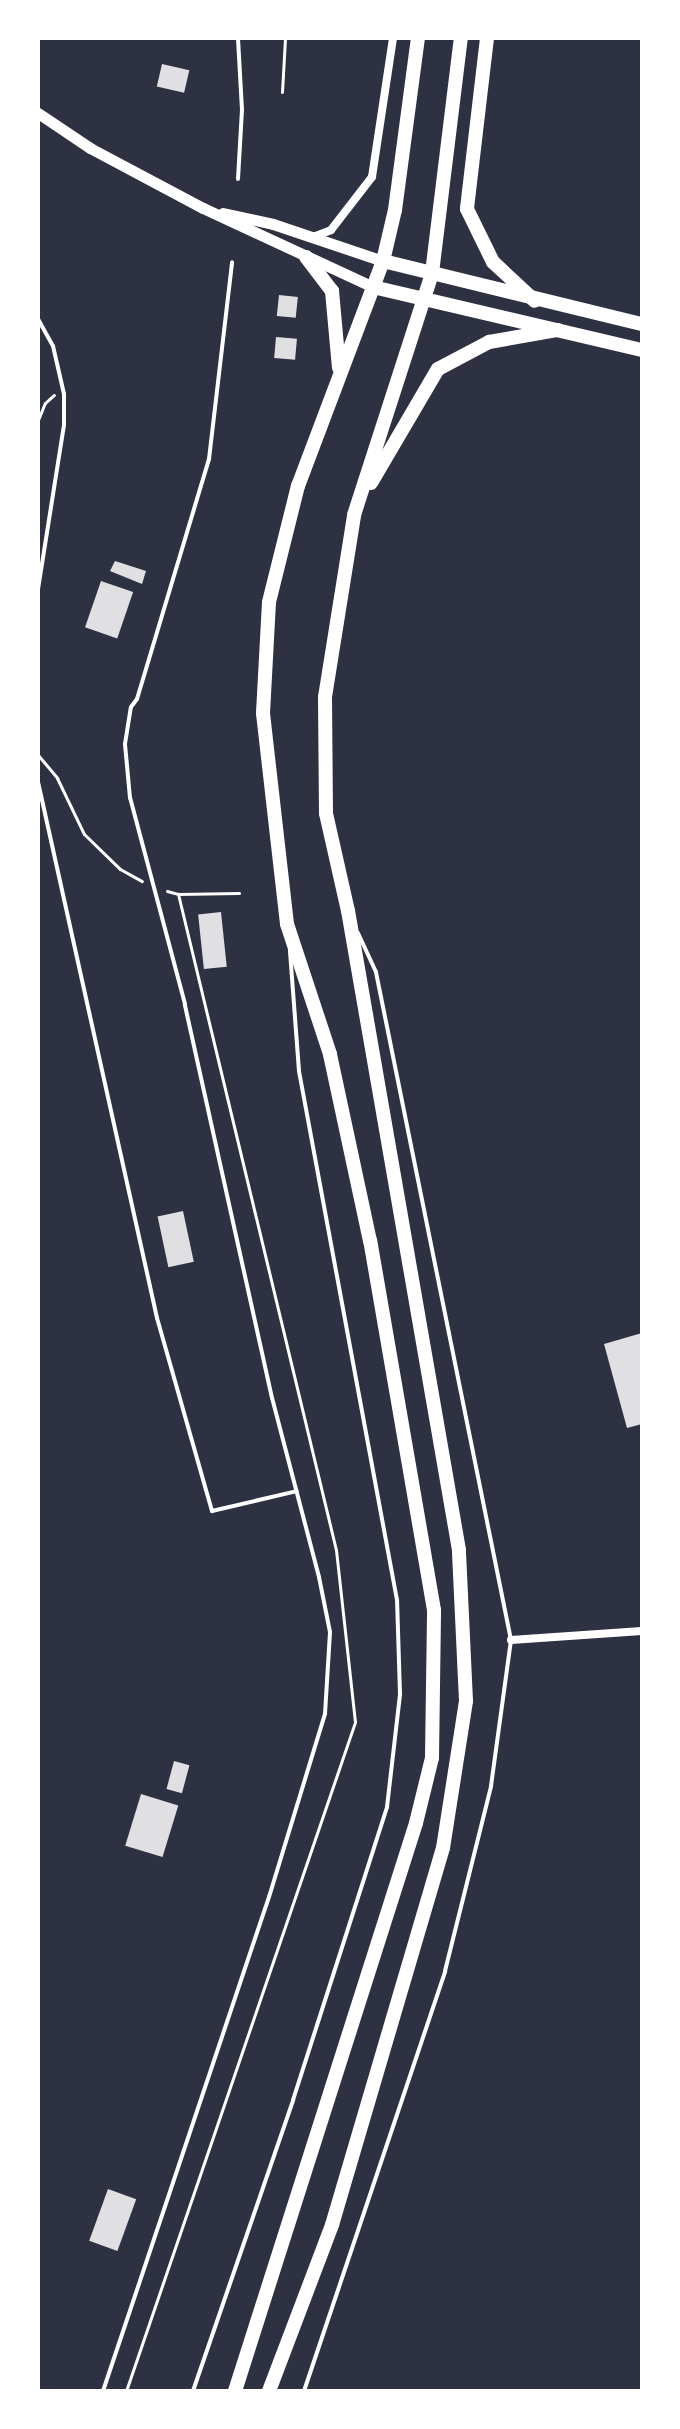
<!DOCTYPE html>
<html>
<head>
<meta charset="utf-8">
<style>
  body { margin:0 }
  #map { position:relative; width:680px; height:2429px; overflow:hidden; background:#2d3142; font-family:"Space Grotesk",sans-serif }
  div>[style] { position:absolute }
  .building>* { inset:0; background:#e0e0e3; transform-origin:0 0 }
  .path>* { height:3px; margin:-1.5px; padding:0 1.5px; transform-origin:1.5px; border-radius:1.5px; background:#fff }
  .service>* { height:4px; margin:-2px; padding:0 2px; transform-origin:2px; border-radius:2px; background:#fff }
  .minor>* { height:8px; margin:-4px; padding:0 4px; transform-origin:4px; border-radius:4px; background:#fff }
  .tertiary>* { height:11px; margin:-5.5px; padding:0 5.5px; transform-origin:5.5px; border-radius:5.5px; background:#fff }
  .primary>* { height:14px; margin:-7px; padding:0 7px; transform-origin:7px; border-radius:7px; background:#fff }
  span { translate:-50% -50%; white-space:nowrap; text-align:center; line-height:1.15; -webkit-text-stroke:7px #fff; paint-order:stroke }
  .frame { position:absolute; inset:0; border:40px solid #fff; pointer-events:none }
</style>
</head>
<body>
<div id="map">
  <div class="building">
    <div style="left:162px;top:64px;width:28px;height:23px;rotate:13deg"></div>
    <div style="left:279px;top:295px;width:19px;height:21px;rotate:6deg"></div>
    <div style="left:276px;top:337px;width:21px;height:21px;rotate:5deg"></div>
    <div style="clip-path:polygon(115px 561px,146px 571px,142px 584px,110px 571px)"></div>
    <div style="left:101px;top:581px;width:34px;height:49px;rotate:19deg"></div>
    <div style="left:221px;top:912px;width:55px;height:23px;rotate:84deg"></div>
    <div style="left:183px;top:1211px;width:52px;height:26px;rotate:78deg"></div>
    <div style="clip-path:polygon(642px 1333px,642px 1424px,627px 1428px,604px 1344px)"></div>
    <div style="left:174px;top:1761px;width:16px;height:29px;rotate:15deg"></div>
    <div style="left:141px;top:1794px;width:39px;height:54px;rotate:17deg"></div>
    <div style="left:108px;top:2189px;width:30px;height:55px;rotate:20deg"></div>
  </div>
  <div class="path">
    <div style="left:282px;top:92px;width:54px;rotate:-86.8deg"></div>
    <div style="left:38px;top:420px;width:18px;rotate:-68deg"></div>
    <div style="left:45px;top:403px;width:12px;rotate:-42deg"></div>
    <div style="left:38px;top:755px;width:30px;rotate:50deg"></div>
    <div style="left:57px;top:778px;width:62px;rotate:64.3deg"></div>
    <div style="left:84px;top:834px;width:50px;rotate:44.2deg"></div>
    <div style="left:120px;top:869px;width:25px;rotate:29deg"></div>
    <div style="left:167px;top:891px;width:11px;rotate:15deg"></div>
    <div style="left:178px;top:894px;width:61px;rotate:-0.9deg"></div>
    <div style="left:126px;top:2391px;width:707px;rotate:-71.1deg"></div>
    <div style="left:355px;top:1722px;width:173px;rotate:-96.3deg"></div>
    <div style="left:336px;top:1550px;width:675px;rotate:-103.54deg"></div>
  </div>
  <div class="service">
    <div style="left:238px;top:179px;width:69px;rotate:-86.7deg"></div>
    <div style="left:242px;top:110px;width:72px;rotate:-93.2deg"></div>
    <div style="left:38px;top:319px;width:31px;rotate:61deg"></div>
    <div style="left:53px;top:346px;width:49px;rotate:77.1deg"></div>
    <div style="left:64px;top:394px;width:31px;rotate:90deg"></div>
    <div style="left:64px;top:425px;width:166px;rotate:99deg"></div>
    <div style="left:38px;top:782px;width:549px;rotate:77.48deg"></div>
    <div style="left:157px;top:1318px;width:201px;rotate:74.1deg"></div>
    <div style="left:212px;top:1511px;width:87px;rotate:-13.2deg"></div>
    <div style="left:103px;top:2391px;width:521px;rotate:-71.43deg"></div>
    <div style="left:269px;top:1897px;width:191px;rotate:-73deg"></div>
    <div style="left:325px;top:1714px;width:82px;rotate:-86.5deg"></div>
    <div style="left:330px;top:1632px;width:56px;rotate:-101.3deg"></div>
    <div style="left:319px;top:1577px;width:185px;rotate:-104.7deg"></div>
    <div style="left:272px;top:1398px;width:403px;rotate:-102.5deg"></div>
    <div style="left:185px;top:1004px;width:213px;rotate:-104.9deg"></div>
    <div style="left:130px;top:798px;width:54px;rotate:-95.3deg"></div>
    <div style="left:125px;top:744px;width:37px;rotate:-81deg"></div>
    <div style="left:131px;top:707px;width:10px;rotate:-53deg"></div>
    <div style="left:137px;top:699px;width:251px;rotate:-73.3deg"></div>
    <div style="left:209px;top:459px;width:198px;rotate:-83.3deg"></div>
    <div style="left:193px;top:2391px;width:308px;rotate:-71deg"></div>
    <div style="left:293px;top:2100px;width:308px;rotate:-72.2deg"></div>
    <div style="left:387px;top:1807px;width:114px;rotate:-83.4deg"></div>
    <div style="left:400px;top:1694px;width:94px;rotate:-91.8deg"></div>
    <div style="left:397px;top:1600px;width:538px;rotate:-100.5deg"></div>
    <div style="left:299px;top:1071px;width:121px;rotate:-94.3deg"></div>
    <div style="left:304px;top:2391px;width:443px;rotate:-71.4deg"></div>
    <div style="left:445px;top:1971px;width:191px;rotate:-76deg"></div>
    <div style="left:491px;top:1786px;width:147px;rotate:-82.2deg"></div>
    <div style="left:511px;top:1640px;width:682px;rotate:-101.43deg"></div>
    <div style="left:376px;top:972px;width:43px;rotate:-114.8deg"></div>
  </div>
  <div class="minor">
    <div style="left:313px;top:237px;width:19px;rotate:-21deg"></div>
    <div style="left:331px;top:230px;width:67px;rotate:-52.3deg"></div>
    <div style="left:372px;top:177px;width:141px;rotate:-81.4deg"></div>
    <div style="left:511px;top:1640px;width:131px;rotate:-3.9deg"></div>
  </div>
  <div class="tertiary">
    <div style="left:38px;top:113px;width:63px;rotate:33.9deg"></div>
    <div style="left:90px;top:148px;width:128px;rotate:28deg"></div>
    <div style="left:203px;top:208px;width:187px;rotate:24.9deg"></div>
    <div style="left:223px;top:213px;width:51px;rotate:12.4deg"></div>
    <div style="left:273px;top:224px;width:116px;rotate:18.6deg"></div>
  </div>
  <div class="primary">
    <div style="left:487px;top:38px;width:172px;rotate:96.7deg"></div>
    <div style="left:467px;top:209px;width:59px;rotate:63.9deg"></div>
    <div style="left:493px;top:262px;width:57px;rotate:42.9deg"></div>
    <div style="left:306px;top:257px;width:43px;rotate:52.6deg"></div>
    <div style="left:332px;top:291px;width:77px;rotate:84.8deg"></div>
    <div style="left:383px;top:261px;width:267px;rotate:13.7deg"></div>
    <div style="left:373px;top:287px;width:276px;rotate:13.2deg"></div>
    <div style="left:371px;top:483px;width:132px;rotate:-59.6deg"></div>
    <div style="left:438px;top:369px;width:58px;rotate:-27.9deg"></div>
    <div style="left:489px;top:342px;width:70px;rotate:-9.9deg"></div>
    <div style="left:235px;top:2391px;width:596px;rotate:-72.32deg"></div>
    <div style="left:416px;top:1823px;width:67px;rotate:-76.2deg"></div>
    <div style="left:432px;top:1758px;width:148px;rotate:-89.2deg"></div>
    <div style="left:434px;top:1610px;width:375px;rotate:-99.8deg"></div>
    <div style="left:370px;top:1241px;width:191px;rotate:-102.1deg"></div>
    <div style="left:330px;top:1054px;width:137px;rotate:-108.3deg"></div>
    <div style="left:287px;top:924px;width:212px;rotate:-96.5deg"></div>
    <div style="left:263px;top:713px;width:111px;rotate:-86.9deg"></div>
    <div style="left:269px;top:602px;width:120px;rotate:-76deg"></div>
    <div style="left:298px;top:486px;width:241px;rotate:-69.3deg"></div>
    <div style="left:383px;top:261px;width:52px;rotate:-76.8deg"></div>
    <div style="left:395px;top:210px;width:174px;rotate:-82.4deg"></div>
    <div style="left:269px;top:2391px;width:178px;rotate:-69.2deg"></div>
    <div style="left:332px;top:2225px;width:393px;rotate:-73.6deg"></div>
    <div style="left:443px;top:1848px;width:149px;rotate:-81.1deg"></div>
    <div style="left:466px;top:1701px;width:151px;rotate:-92.7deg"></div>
    <div style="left:459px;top:1550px;width:649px;rotate:-99.85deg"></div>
    <div style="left:348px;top:911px;width:100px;rotate:-102.7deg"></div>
    <div style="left:326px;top:813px;width:116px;rotate:-90.5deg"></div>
    <div style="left:325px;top:697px;width:184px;rotate:-80.9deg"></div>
    <div style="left:354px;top:515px;width:254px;rotate:-72.1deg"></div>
    <div style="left:432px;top:273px;width:237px;rotate:-83deg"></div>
  </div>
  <div class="frame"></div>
</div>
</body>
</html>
